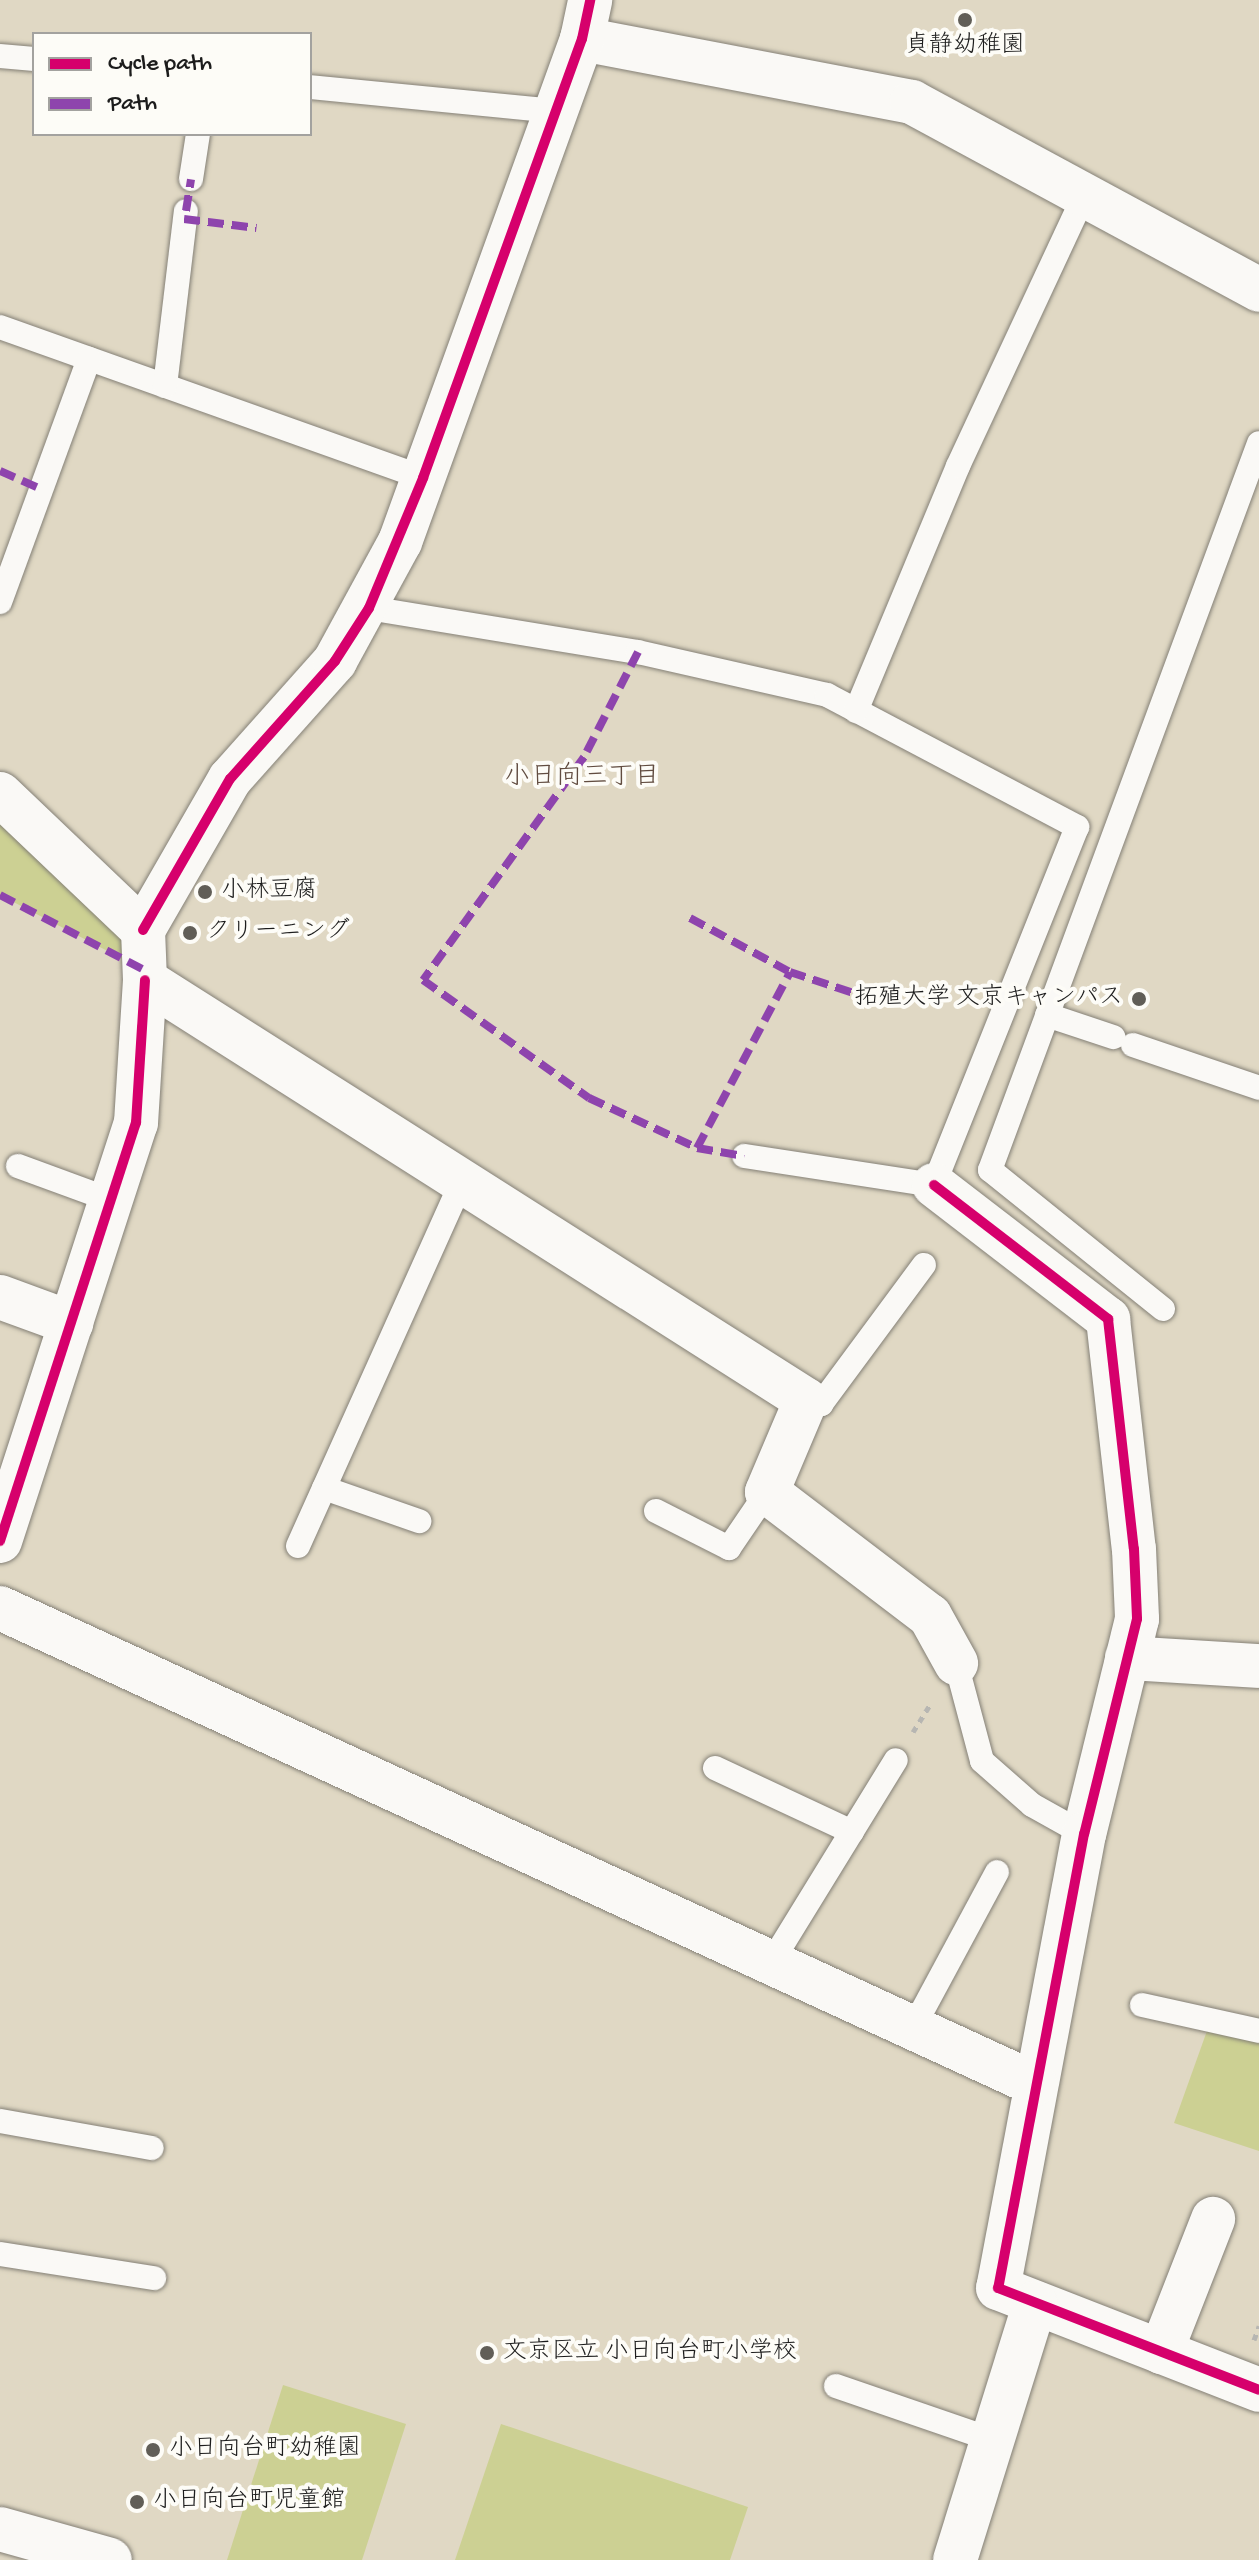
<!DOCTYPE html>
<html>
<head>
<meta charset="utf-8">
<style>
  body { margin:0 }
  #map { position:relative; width:1259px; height:2560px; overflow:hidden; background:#e0d8c4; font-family:"Gochi Hand","Klee One",sans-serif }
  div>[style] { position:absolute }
  .green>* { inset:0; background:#ccd093 }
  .path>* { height:5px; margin-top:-2.5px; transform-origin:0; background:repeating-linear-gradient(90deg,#b7b6b2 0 6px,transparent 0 12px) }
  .roads { filter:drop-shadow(0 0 2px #848076) drop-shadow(0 0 2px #848076) }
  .lane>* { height:24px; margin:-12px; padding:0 12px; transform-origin:12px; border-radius:12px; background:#faf9f6 }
  .street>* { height:44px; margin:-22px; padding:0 22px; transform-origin:22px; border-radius:22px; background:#faf9f6 }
  .secondary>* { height:44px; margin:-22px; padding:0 22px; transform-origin:22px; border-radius:22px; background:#faf9f6 }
  .quiet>* { height:8px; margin-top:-4px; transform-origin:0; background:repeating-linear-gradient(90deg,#8e44ad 0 16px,transparent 0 24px) }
  .cycleway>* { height:10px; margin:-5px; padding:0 5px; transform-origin:5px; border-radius:5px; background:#d6006c }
  .dots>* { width:22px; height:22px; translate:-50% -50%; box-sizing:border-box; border:4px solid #fdfcf7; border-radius:50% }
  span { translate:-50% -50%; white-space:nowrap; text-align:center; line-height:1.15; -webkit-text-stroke:8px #fdfcf7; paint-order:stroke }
  .poi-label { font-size:24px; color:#1c1c1c }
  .left { translate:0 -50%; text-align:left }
  .right { translate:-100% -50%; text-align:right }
  .neighbourhood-label { font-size:26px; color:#614c40 }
  .legend { position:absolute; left:32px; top:32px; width:280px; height:104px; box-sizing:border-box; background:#fdfcf7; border:2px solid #a3a29f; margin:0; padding:10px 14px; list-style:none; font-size:24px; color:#1c1c1c }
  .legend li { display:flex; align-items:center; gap:16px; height:40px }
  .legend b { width:40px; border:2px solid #a3a29f }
</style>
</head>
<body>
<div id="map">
  <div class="green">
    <div style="clip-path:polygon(0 794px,143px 930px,144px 970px,0 895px)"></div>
    <div style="clip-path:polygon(1208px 2028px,1259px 2039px,1259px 2151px,1174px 2123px)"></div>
    <div style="clip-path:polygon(283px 2385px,406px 2424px,362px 2560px,227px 2560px)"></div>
    <div style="clip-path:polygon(501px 2424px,748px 2507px,730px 2560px,455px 2560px)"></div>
  </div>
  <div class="path">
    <div style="left:913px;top:1732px;width:34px;rotate:-58deg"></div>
    <div style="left:1254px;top:2340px;width:15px;rotate:-70deg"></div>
  </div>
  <div class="roads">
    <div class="lane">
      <div style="left:0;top:56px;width:34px;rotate:5deg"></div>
      <div style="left:310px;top:87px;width:247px;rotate:5.6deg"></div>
      <div style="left:191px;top:179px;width:46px;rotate:-81.2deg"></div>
      <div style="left:0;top:327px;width:449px;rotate:19.6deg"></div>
      <div style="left:165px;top:386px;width:176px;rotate:-83.2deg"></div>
      <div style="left:0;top:602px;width:259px;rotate:-69.9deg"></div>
      <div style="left:369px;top:608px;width:273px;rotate:9.3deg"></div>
      <div style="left:638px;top:652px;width:194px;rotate:12.8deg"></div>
      <div style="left:827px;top:695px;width:283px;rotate:27.8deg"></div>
      <div style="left:1077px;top:827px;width:386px;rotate:111.8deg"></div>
      <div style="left:934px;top:1185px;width:192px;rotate:-171.3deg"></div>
      <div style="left:856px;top:711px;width:265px;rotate:-67.4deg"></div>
      <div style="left:958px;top:466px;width:298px;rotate:-65deg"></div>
      <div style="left:1047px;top:1015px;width:70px;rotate:18.4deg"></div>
      <div style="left:1133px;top:1045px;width:133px;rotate:18.8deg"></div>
      <div style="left:18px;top:1166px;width:99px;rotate:20.1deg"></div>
      <div style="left:1163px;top:1309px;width:222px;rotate:-141.2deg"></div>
      <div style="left:990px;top:1170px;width:775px;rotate:-69.69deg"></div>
      <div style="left:806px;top:1400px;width:16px;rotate:15deg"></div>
      <div style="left:821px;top:1404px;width:173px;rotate:-53.5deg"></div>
      <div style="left:324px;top:1488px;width:101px;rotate:19.2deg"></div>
      <div style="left:656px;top:1511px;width:82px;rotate:26.9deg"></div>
      <div style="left:729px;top:1548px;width:68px;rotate:-55.8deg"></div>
      <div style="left:298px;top:1546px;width:403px;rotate:-65.8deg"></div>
      <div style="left:956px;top:1663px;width:101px;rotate:75.1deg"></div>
      <div style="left:982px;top:1761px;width:67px;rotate:41.3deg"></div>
      <div style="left:1032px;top:1805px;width:60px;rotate:29.1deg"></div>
      <div style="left:715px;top:1768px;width:151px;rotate:25deg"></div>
      <div style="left:771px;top:1963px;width:238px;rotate:-58.4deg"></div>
      <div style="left:1142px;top:2005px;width:120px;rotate:12.5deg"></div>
      <div style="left:913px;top:2028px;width:177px;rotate:-61.7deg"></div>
      <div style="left:0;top:2121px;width:154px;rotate:10.1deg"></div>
      <div style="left:0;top:2254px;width:156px;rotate:8.9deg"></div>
      <div style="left:836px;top:2386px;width:166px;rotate:19deg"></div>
    </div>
    <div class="street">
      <div style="left:582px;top:39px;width:336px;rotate:10.8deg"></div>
      <div style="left:912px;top:102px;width:395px;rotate:28.4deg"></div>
      <div style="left:934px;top:1185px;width:220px;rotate:37.6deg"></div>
      <div style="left:1108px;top:1319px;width:231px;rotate:83.6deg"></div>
      <div style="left:1134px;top:1549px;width:70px;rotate:87.5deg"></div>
      <div style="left:1137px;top:1619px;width:221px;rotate:103.8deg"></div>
      <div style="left:1084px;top:1834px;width:462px;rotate:100.7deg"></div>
      <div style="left:998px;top:2288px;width:280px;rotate:21.3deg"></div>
      <div style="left:0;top:1297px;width:76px;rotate:20.1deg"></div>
      <div style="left:0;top:1541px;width:440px;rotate:-72deg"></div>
      <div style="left:136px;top:1123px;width:143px;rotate:-86.4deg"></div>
      <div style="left:145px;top:980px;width:783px;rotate:32.43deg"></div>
      <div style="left:806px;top:1400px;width:100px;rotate:113deg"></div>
      <div style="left:767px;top:1492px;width:205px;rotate:37.3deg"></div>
      <div style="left:930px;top:1616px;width:54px;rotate:61deg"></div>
      <div style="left:0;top:1608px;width:1139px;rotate:24.7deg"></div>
      <div style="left:1127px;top:1658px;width:132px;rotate:3.5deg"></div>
      <div style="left:1161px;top:2352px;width:143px;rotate:-68.6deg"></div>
      <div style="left:0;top:2529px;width:114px;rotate:15.7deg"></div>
      <div style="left:955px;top:2560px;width:269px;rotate:-72.7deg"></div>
    </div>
    <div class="secondary">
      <div style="left:0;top:794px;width:197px;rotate:43.6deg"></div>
      <div style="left:145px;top:980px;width:50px;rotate:-92.3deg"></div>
      <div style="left:143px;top:930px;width:174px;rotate:-60.1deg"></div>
      <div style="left:230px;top:779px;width:158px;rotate:-48.3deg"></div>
      <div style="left:335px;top:661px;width:136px;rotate:-61.4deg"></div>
      <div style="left:400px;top:542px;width:535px;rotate:-70.11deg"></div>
      <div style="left:582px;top:39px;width:40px;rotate:-78deg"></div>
    </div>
  </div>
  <div class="quiet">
    <div style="left:186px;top:211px;width:32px;rotate:-81deg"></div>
    <div style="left:184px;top:219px;width:73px;rotate:7.1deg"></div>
    <div style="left:0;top:471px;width:45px;rotate:23.7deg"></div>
    <div style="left:638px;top:652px;width:118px;rotate:117.2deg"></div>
    <div style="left:584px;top:757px;width:275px;rotate:125.8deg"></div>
    <div style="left:423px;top:980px;width:204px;rotate:35.4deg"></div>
    <div style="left:589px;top:1098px;width:119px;rotate:24.8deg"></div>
    <div style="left:697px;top:1148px;width:48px;rotate:9.7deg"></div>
    <div style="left:0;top:895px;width:162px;rotate:27.5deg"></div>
    <div style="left:690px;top:918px;width:114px;rotate:28.4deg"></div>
    <div style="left:790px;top:972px;width:99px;rotate:18.3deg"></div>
    <div style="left:697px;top:1148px;width:199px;rotate:-62.1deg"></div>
  </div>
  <div class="cycleway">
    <div style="left:143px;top:930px;width:174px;rotate:-60.1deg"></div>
    <div style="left:230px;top:779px;width:158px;rotate:-48.3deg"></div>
    <div style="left:335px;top:661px;width:63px;rotate:-57.3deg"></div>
    <div style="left:369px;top:608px;width:141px;rotate:-67.4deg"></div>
    <div style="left:423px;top:478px;width:467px;rotate:-70.1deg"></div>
    <div style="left:582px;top:39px;width:40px;rotate:-78deg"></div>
    <div style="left:934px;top:1185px;width:220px;rotate:37.6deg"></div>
    <div style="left:1108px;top:1319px;width:231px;rotate:83.6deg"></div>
    <div style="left:1134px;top:1549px;width:70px;rotate:87.5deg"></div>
    <div style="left:1137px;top:1619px;width:221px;rotate:103.8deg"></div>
    <div style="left:1084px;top:1834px;width:462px;rotate:100.7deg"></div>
    <div style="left:998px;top:2288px;width:280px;rotate:21.3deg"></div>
    <div style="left:0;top:1541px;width:440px;rotate:-72deg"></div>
    <div style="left:136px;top:1123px;width:143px;rotate:-86.4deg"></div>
  </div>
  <div class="dots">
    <div style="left:965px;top:20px;background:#615e57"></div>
    <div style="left:205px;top:892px;background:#615e57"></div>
    <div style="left:190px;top:933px;background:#615e57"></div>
    <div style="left:1139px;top:999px;background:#615e57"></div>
    <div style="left:487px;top:2353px;background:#615e57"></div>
    <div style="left:153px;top:2450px;background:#615e57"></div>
    <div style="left:137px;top:2502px;background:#615e57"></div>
  </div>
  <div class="poi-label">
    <span style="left:965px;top:47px">貞静幼稚園</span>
    <span class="left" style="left:221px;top:892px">小林豆腐</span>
    <span class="left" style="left:206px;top:933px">クリーニング</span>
    <span class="right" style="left:1123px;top:999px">拓殖大学 文京キャンパス</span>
    <span class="left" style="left:503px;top:2353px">文京区立 小日向台町小学校</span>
    <span class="left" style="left:169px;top:2450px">小日向台町幼稚園</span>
    <span class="left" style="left:153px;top:2502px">小日向台町児童館</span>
  </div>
  <div class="neighbourhood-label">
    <span style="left:582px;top:779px">小日向三丁目</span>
  </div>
  <ul class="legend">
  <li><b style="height:10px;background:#d6006c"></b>Cycle path</li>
  <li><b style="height:10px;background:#8e44ad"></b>Path</li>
  </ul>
</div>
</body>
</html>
